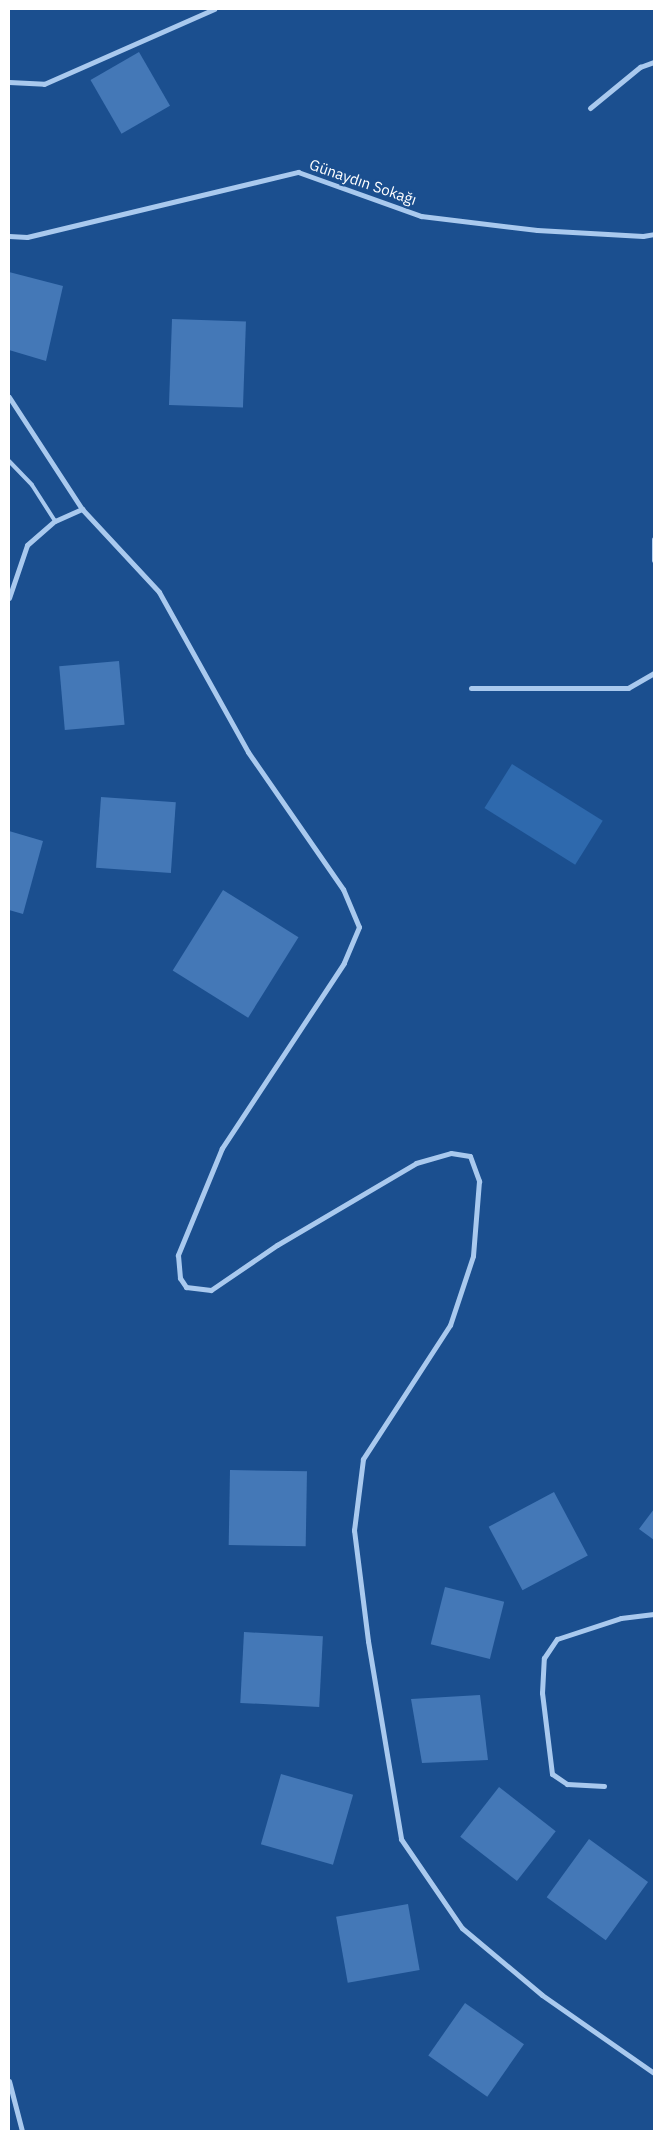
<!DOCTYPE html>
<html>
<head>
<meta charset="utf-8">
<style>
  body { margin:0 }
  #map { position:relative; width:663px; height:2140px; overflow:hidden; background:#1b4f8f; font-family:"IBM Plex Sans",sans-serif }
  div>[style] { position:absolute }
  .green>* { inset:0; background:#2e69ad; transform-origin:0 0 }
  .building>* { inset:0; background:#4478b7; transform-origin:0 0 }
  .service>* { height:4px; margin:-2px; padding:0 2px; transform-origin:2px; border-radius:2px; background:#a9c9ee }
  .minor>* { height:5px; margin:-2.5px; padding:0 2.5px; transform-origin:2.5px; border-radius:2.5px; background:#a9c9ee }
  span { translate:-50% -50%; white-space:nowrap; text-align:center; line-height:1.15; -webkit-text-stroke:4.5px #1b4f8f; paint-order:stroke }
  .street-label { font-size:15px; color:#fff }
  .frame { position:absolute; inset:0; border:10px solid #fff; pointer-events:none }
</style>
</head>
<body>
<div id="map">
  <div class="green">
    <div style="left:512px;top:764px;width:107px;height:52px;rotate:32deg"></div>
  </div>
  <div class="building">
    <div style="left:139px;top:52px;width:62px;height:56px;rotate:60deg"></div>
    <div style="clip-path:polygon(9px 272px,63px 286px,46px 361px,9px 350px)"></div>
    <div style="left:172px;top:319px;width:74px;height:86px;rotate:2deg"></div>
    <div style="left:119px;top:661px;width:64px;height:60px;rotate:85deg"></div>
    <div style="left:101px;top:797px;width:75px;height:71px;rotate:4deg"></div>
    <div style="clip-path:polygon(9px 831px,43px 841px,23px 914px,9px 910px)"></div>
    <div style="left:223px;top:890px;width:89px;height:95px;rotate:32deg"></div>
    <div style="left:230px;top:1470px;width:77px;height:75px;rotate:1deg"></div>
    <div style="left:554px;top:1492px;width:72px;height:74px;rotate:62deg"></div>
    <div style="clip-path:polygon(654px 1509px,654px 1540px,639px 1529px)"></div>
    <div style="left:445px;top:1587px;width:61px;height:59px;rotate:14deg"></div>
    <div style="left:244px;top:1632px;width:79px;height:71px;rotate:3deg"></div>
    <div style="clip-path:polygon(480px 1695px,488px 1760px,422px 1763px,411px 1699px)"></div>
    <div style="left:281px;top:1774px;width:75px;height:73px;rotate:16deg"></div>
    <div style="left:499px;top:1787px;width:72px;height:63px;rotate:38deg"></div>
    <div style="left:589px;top:1839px;width:73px;height:72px;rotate:36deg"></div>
    <div style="left:408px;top:1904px;width:67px;height:73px;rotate:80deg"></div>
    <div style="left:465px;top:2003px;width:72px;height:64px;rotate:35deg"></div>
  </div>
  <div class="service">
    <div style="left:9px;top:461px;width:33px;rotate:46deg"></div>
    <div style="left:32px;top:485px;width:43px;rotate:57.4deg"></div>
  </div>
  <div class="minor">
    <div style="left:9px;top:82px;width:35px;rotate:3deg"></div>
    <div style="left:44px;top:84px;width:186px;rotate:-23.8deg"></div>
    <div style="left:590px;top:108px;width:65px;rotate:-39.4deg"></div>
    <div style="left:640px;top:67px;width:15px;rotate:-20deg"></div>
    <div style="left:9px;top:236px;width:18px;rotate:3deg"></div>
    <div style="left:27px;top:237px;width:279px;rotate:-13.5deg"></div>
    <div style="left:298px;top:172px;width:131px;rotate:19.7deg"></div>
    <div style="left:421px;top:216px;width:117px;rotate:6.9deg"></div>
    <div style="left:537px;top:230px;width:106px;rotate:3.2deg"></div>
    <div style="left:643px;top:236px;width:11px;rotate:-10deg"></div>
    <div style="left:9px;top:397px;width:134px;rotate:56.9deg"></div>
    <div style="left:82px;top:509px;width:113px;rotate:47.1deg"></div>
    <div style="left:159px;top:592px;width:183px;rotate:60.9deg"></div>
    <div style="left:248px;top:752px;width:167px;rotate:55.3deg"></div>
    <div style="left:343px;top:889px;width:41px;rotate:67.2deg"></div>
    <div style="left:359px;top:927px;width:39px;rotate:113deg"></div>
    <div style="left:344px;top:963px;width:222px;rotate:123.4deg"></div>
    <div style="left:222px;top:1148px;width:116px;rotate:112.4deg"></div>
    <div style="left:178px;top:1255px;width:23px;rotate:85deg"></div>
    <div style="left:180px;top:1278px;width:11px;rotate:56deg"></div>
    <div style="left:186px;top:1287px;width:25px;rotate:7deg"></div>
    <div style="left:211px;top:1290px;width:80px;rotate:-34.3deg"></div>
    <div style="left:277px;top:1245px;width:161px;rotate:-30.5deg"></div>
    <div style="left:416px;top:1163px;width:36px;rotate:-16deg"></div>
    <div style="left:451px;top:1153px;width:19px;rotate:9deg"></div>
    <div style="left:470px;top:1156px;width:27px;rotate:70deg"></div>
    <div style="left:479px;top:1181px;width:75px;rotate:94.6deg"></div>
    <div style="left:473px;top:1256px;width:73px;rotate:108.4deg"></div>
    <div style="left:450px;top:1325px;width:160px;rotate:123deg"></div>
    <div style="left:363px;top:1459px;width:72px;rotate:97.2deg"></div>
    <div style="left:354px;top:1530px;width:112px;rotate:82.8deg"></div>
    <div style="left:368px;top:1641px;width:201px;rotate:80.5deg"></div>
    <div style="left:401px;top:1839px;width:108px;rotate:55.6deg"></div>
    <div style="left:462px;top:1928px;width:104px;rotate:39.9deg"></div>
    <div style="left:542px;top:1995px;width:136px;rotate:34.9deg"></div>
    <div style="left:654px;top:539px;width:21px;rotate:90deg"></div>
    <div style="left:9px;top:598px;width:56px;rotate:-71.2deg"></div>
    <div style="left:27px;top:545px;width:37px;rotate:-41deg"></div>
    <div style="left:55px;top:521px;width:30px;rotate:-24deg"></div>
    <div style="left:471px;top:688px;width:157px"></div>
    <div style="left:628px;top:688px;width:30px;rotate:-30deg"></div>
    <div style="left:604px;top:1786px;width:37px;rotate:-177deg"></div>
    <div style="left:567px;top:1784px;width:18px;rotate:-146deg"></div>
    <div style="left:552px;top:1774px;width:82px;rotate:-97deg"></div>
    <div style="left:542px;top:1693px;width:35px;rotate:-87deg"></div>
    <div style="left:544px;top:1658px;width:23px;rotate:-56deg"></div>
    <div style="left:557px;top:1639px;width:67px;rotate:-18.2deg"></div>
    <div style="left:621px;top:1618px;width:33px;rotate:-7deg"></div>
    <div style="left:9px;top:2081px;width:52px;rotate:75.4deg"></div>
  </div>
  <div class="street-label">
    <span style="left:363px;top:182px;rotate:19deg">Günaydın Sokağı</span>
  </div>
  <div class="frame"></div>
</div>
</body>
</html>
